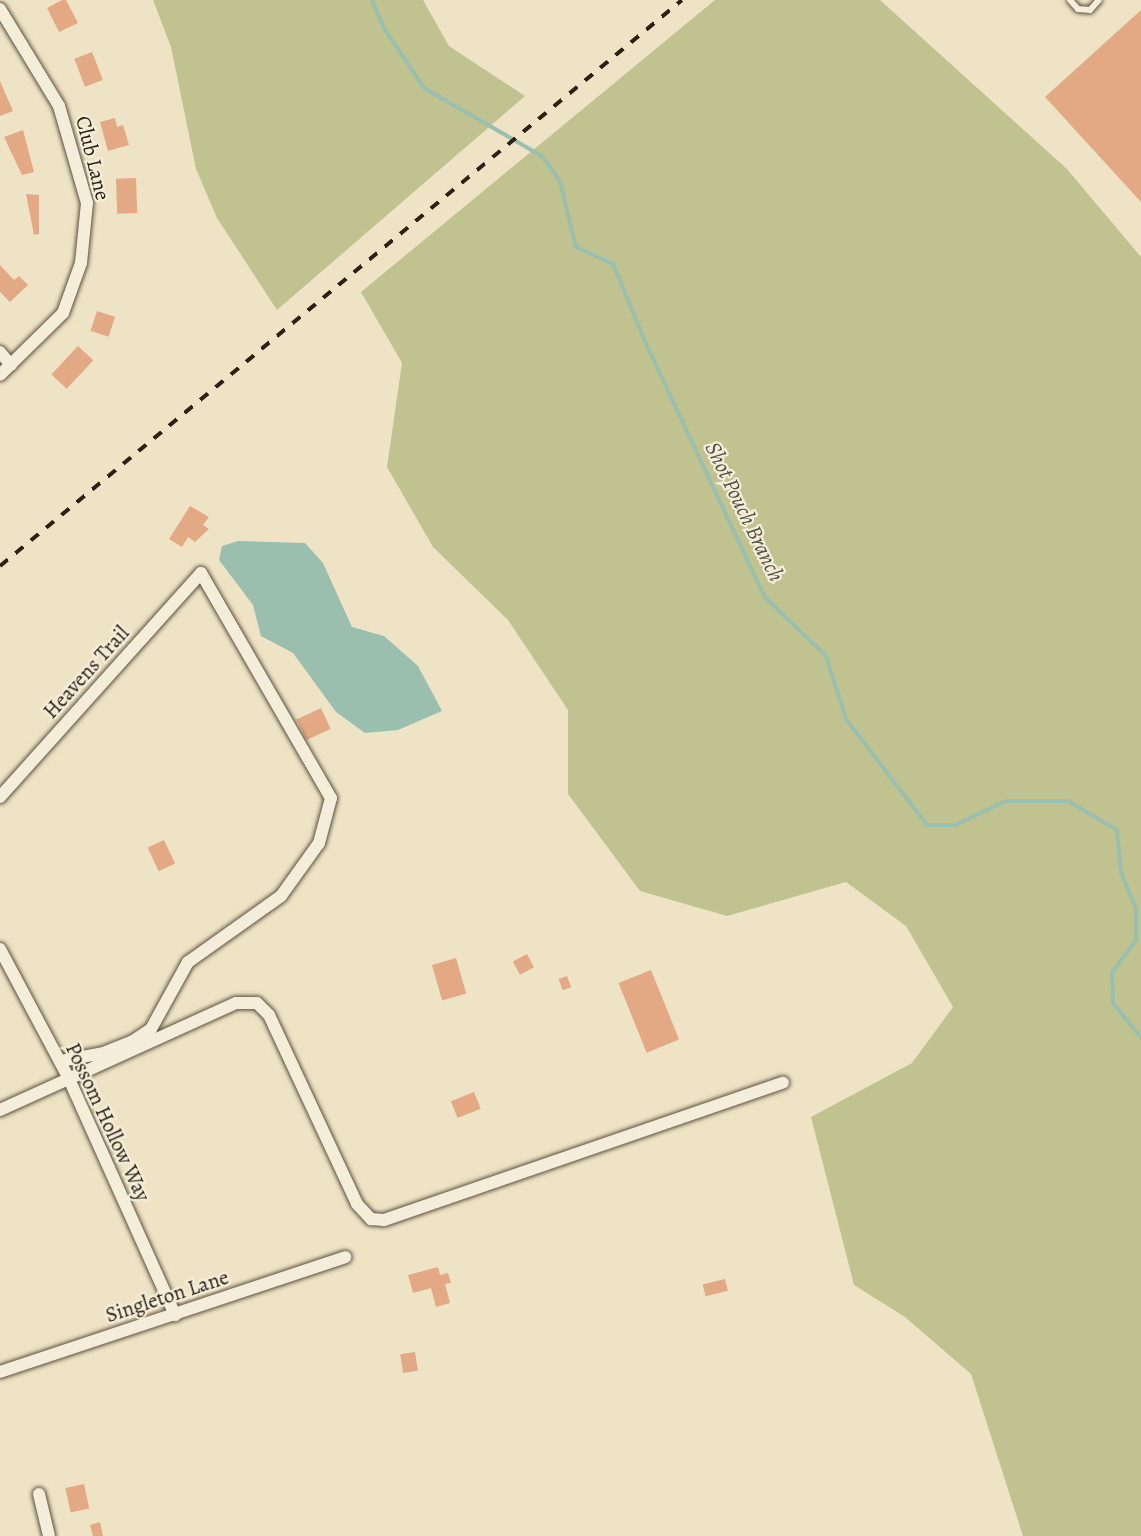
<!DOCTYPE html>
<html>
<head>
<meta charset="utf-8">
<style>
  body { margin:0 }
  #map { position:relative; width:1141px; height:1536px; overflow:hidden; background:#eee4c5; font-family:Alegreya,serif }
  div>[style] { position:absolute }
  .green>* { inset:0; background:#c0c28f }
  .water>* { inset:0; background:#9bbfae }
  .stream>* { height:4px; margin:-2px; padding:0 2px; transform-origin:2px; border-radius:2px; background:#9bbfae }
  .building>* { inset:0; background:#e3a884; transform-origin:0 0 }
  .roads { filter:drop-shadow(0 0 2px #5d5140) drop-shadow(0 0 2px #5d5140) }
  .lane>* { height:6px; margin:-3px; padding:0 3px; transform-origin:3px; border-radius:3px; background:#f4edd9 }
  .street>* { height:12px; margin:-6px; padding:0 6px; transform-origin:6px; border-radius:6px; background:#f4edd9 }
  .rail>* { height:4px; margin-top:-2px; transform-origin:0; background:repeating-linear-gradient(90deg,#2d2013 0 10px,transparent 0 20px) }
  span { translate:-50% -50%; white-space:nowrap; text-align:center; line-height:1.15; -webkit-text-stroke:4.5px #f4edd9; paint-order:stroke }
  .street-label { font-size:21px; color:#2d2013 }
  .water-label { font-size:22px; color:#4e5042; font-style:italic }
</style>
</head>
<body>
<div id="map">
  <div class="green">
    <div style="clip-path:polygon(153px 0,423px 0,449px 46px,525px 96px,277px 310px,217px 218px,196px 169px,171px 47px)"></div>
    <div style="clip-path:polygon(715px 0,880px 0,1067px 169px,1141px 257px,1141px 1536px,1023px 1536px,971px 1374px,905px 1317px,854px 1285px,811px 1117px,912px 1063px,953px 1007px,906px 926px,846px 882px,727px 916px,640px 891px,568px 794px,568px 710px,508px 620px,433px 547px,387px 467px,402px 363px,361px 292px)"></div>
  </div>
  <div class="water">
    <div style="clip-path:polygon(238px 541px,305px 543px,323px 563px,352px 627px,384px 636px,418px 666px,442px 711px,398px 730px,365px 733px,336px 712px,293px 653px,261px 636px,253px 605px,219px 560px,222px 546px)"></div>
  </div>
  <div class="stream">
    <div style="left:372px;top:0;width:30px;rotate:67deg"></div>
    <div style="left:384px;top:28px;width:72px;rotate:56.3deg"></div>
    <div style="left:424px;top:88px;width:136px;rotate:30deg"></div>
    <div style="left:542px;top:156px;width:32px;rotate:55deg"></div>
    <div style="left:560px;top:182px;width:67px;rotate:76.2deg"></div>
    <div style="left:576px;top:247px;width:41px;rotate:24.7deg"></div>
    <div style="left:613px;top:264px;width:89px;rotate:67.5deg"></div>
    <div style="left:647px;top:346px;width:276px;rotate:64.9deg"></div>
    <div style="left:764px;top:596px;width:86px;rotate:44.1deg"></div>
    <div style="left:826px;top:656px;width:66px;rotate:72.4deg"></div>
    <div style="left:846px;top:719px;width:133px;rotate:52.6deg"></div>
    <div style="left:927px;top:825px;width:28px"></div>
    <div style="left:955px;top:825px;width:56px;rotate:-25.2deg"></div>
    <div style="left:1006px;top:801px;width:62px"></div>
    <div style="left:1068px;top:801px;width:57px;rotate:30.6deg"></div>
    <div style="left:1117px;top:830px;width:43px;rotate:84.7deg"></div>
    <div style="left:1121px;top:873px;width:39px;rotate:67deg"></div>
    <div style="left:1136px;top:909px;width:31px;rotate:90deg"></div>
    <div style="left:1136px;top:940px;width:41px;rotate:126deg"></div>
    <div style="left:1112px;top:973px;width:30px;rotate:88deg"></div>
    <div style="left:1113px;top:1003px;width:45px;rotate:51.3deg"></div>
  </div>
  <div class="building">
    <div style="clip-path:polygon(62px 0,66px 0,78px 23px,59px 32px,47px 8px)"></div>
    <div style="clip-path:polygon(1141px 10px,1141px 202px,1045px 97px)"></div>
    <div style="left:92px;top:52px;width:30px;height:19px;rotate:69deg"></div>
    <div style="clip-path:polygon(0 81px,13px 111px,0 116px)"></div>
    <div style="clip-path:polygon(115px 118px,117px 127px,123px 125px,129px 145px,108px 151px,100px 122px)"></div>
    <div style="clip-path:polygon(23px 130px,34px 172px,22px 175px,4px 137px)"></div>
    <div style="left:136px;top:178px;width:35px;height:20px;rotate:88deg"></div>
    <div style="clip-path:polygon(26px 194px,39px 195px,39px 234px,34px 235px)"></div>
    <div style="clip-path:polygon(0 265px,14px 280px,19px 276px,28px 285px,10px 302px,0 292px)"></div>
    <div style="left:97px;top:311px;width:19px;height:21px;rotate:18deg"></div>
    <div style="left:78px;top:346px;width:21px;height:39px;rotate:43deg"></div>
    <div style="clip-path:polygon(190px 506px,209px 517px,203px 525px,209px 529px,195px 542px,188px 537px,182px 547px,169px 539px)"></div>
    <div style="left:321px;top:708px;width:23px;height:27px;rotate:65deg"></div>
    <div style="left:164px;top:840px;width:26px;height:18px;rotate:65deg"></div>
    <div style="left:527px;top:954px;width:15px;height:16px;rotate:62deg"></div>
    <div style="left:456px;top:958px;width:37px;height:25px;rotate:74deg"></div>
    <div style="left:651px;top:970px;width:75px;height:35px;rotate:68deg"></div>
    <div style="left:567px;top:976px;width:12px;height:9px;rotate:70deg"></div>
    <div style="left:474px;top:1092px;width:18px;height:25px;rotate:68deg"></div>
    <div style="clip-path:polygon(438px 1267px,440px 1275px,448px 1273px,451px 1283px,445px 1284px,450px 1303px,436px 1307px,431px 1288px,413px 1293px,408px 1275px)"></div>
    <div style="left:725px;top:1279px;width:12px;height:23px;rotate:76deg"></div>
    <div style="left:415px;top:1352px;width:19px;height:15px;rotate:81deg"></div>
    <div style="left:84px;top:1484px;width:25px;height:19px;rotate:78deg"></div>
    <div style="clip-path:polygon(100px 1522px,103px 1536px,93px 1536px,90px 1525px)"></div>
  </div>
  <div class="roads">
    <div class="lane">
      <div style="left:1070px;top:0;width:12px;rotate:48deg"></div>
      <div style="left:1078px;top:9px;width:12px;rotate:5deg"></div>
      <div style="left:1090px;top:10px;width:13px;rotate:-48deg"></div>
    </div>
    <div class="street">
      <div style="left:0;top:9px;width:114px;rotate:58.7deg"></div>
      <div style="left:59px;top:106px;width:101px;rotate:73.9deg"></div>
      <div style="left:87px;top:203px;width:60px;rotate:95.7deg"></div>
      <div style="left:81px;top:263px;width:53px;rotate:109.8deg"></div>
      <div style="left:63px;top:313px;width:88px;rotate:135.5deg"></div>
      <div style="left:0;top:352px;width:17px;rotate:50deg"></div>
      <div style="left:0;top:797px;width:301px;rotate:-48.1deg"></div>
      <div style="left:201px;top:573px;width:260px;rotate:60deg"></div>
      <div style="left:331px;top:798px;width:47px;rotate:104.9deg"></div>
      <div style="left:319px;top:843px;width:65px;rotate:125.6deg"></div>
      <div style="left:281px;top:896px;width:114px;rotate:144.6deg"></div>
      <div style="left:188px;top:962px;width:77px;rotate:118.9deg"></div>
      <div style="left:151px;top:1029px;width:22px;rotate:146deg"></div>
      <div style="left:133px;top:1041px;width:31px;rotate:158deg"></div>
      <div style="left:104px;top:1053px;width:45px;rotate:169.7deg"></div>
      <div style="left:0;top:949px;width:147px;rotate:62deg"></div>
      <div style="left:69px;top:1079px;width:259px;rotate:65.8deg"></div>
      <div style="left:0;top:1110px;width:259px;rotate:-24.4deg"></div>
      <div style="left:236px;top:1003px;width:21px"></div>
      <div style="left:257px;top:1003px;width:17px;rotate:45deg"></div>
      <div style="left:269px;top:1015px;width:208px;rotate:65deg"></div>
      <div style="left:357px;top:1204px;width:21px;rotate:47deg"></div>
      <div style="left:371px;top:1219px;width:13px;rotate:4deg"></div>
      <div style="left:384px;top:1220px;width:422px;rotate:-19deg"></div>
      <div style="left:0;top:1372px;width:364px;rotate:-18.4deg"></div>
      <div style="left:39px;top:1494px;width:43px;rotate:76.6deg"></div>
    </div>
  </div>
  <div class="rail">
    <div style="left:0;top:566px;width:886px;rotate:-39.69deg"></div>
  </div>
  <div class="street-label">
    <span style="left:93px;top:158px;rotate:76deg">Club Lane</span>
    <span style="left:86px;top:672px;rotate:-48deg">Heavens Trail</span>
    <span style="left:108px;top:1122px;rotate:65deg">Possom Hollow Way</span>
    <span style="left:167px;top:1296px;rotate:-18deg">Singleton Lane</span>
  </div>
  <div class="water-label">
    <span style="left:744px;top:512px;rotate:64deg">Shot Pouch Branch</span>
  </div>
</div>
</body>
</html>
